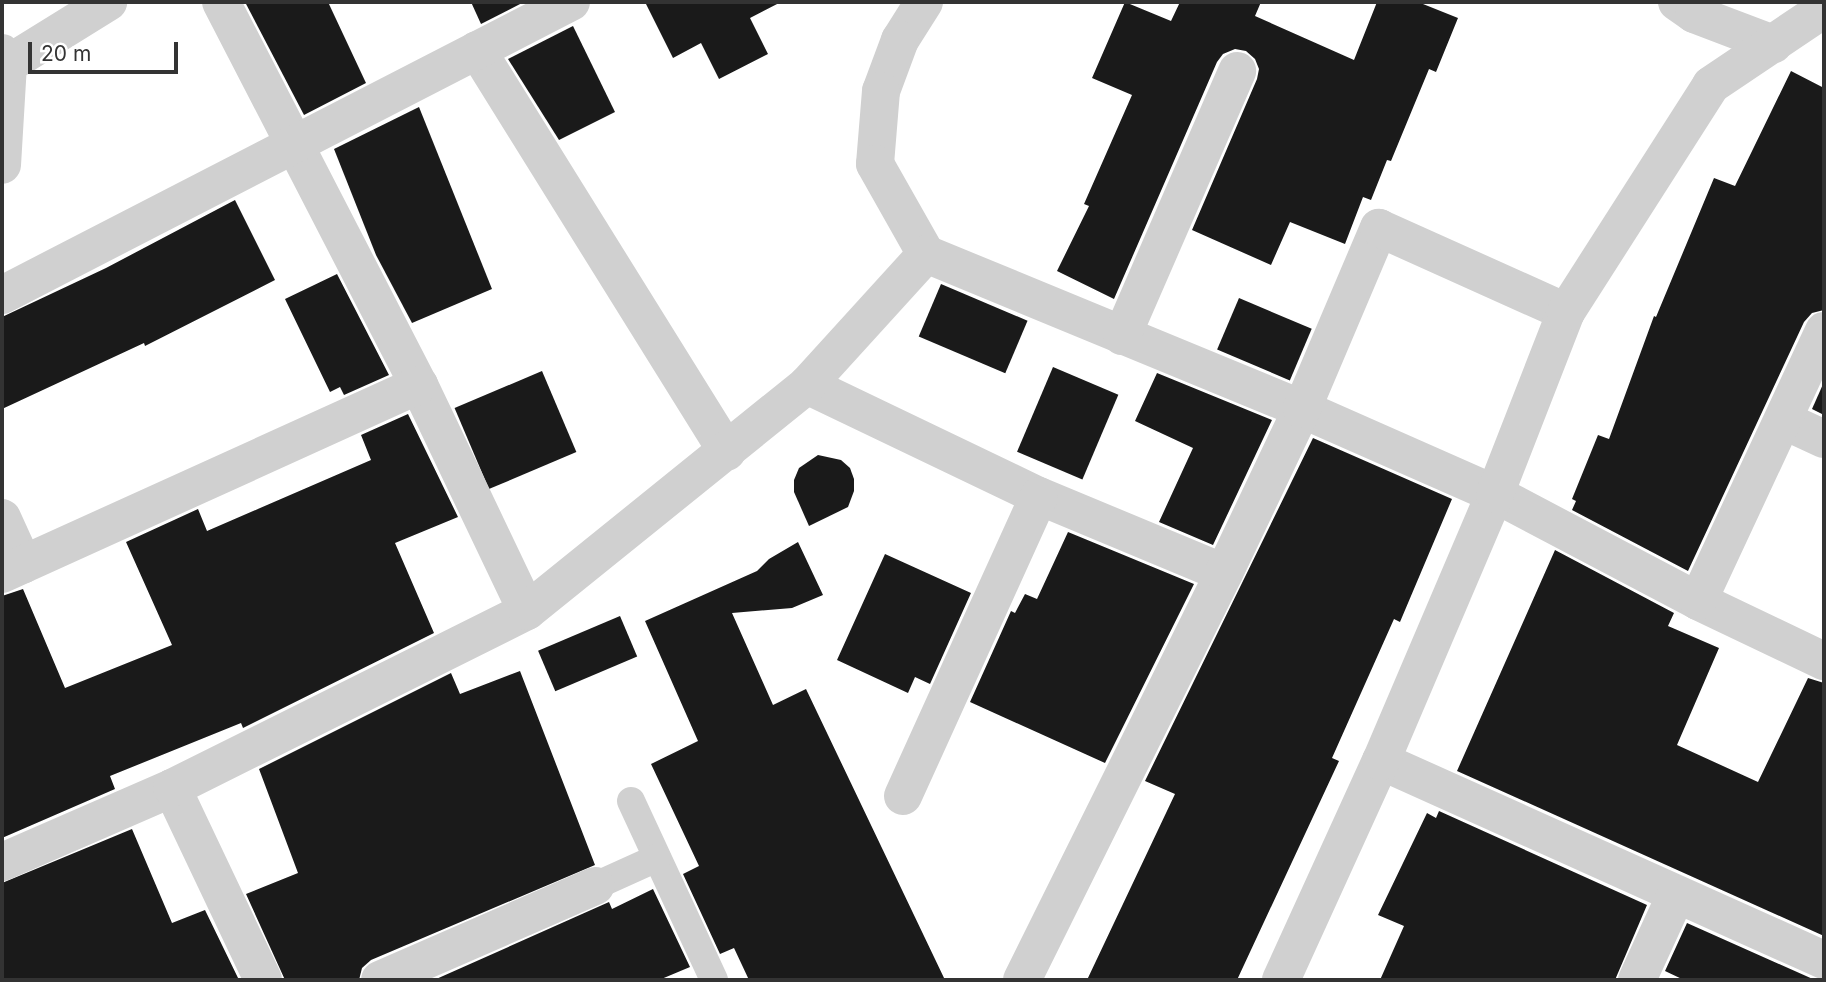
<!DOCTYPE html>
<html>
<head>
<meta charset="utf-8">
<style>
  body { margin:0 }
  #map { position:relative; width:1826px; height:982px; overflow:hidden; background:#fff; font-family:Inter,sans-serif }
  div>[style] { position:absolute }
  .building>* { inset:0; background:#1a1a1a; transform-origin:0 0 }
  .service>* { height:28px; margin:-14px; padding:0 14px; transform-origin:14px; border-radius:14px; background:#d0d0d0 }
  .minor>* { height:38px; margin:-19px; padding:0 19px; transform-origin:19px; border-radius:19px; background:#d0d0d0 }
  span { translate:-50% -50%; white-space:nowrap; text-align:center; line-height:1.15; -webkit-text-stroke:7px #fff; paint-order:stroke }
  .frame { position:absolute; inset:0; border:4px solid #333; pointer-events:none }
  .scale { position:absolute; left:28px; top:42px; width:150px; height:32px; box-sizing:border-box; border:4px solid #333; border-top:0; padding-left:9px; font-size:21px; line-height:24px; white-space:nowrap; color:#333; -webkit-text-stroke:5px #fff; paint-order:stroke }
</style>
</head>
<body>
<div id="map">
  <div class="building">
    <div style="clip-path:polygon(245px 2px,328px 2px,366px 83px,304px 115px)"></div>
    <div style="clip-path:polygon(471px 2px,524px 2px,481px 24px)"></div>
    <div style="clip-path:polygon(645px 2px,781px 2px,750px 18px,768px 54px,719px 79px,701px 43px,673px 58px)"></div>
    <div style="clip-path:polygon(1125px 2px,1171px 21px,1180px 2px,1261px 2px,1255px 16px,1354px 60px,1377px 2px,1418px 2px,1458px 18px,1436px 72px,1429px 69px,1391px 161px,1387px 160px,1371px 200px,1363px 197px,1345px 244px,1290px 222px,1271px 265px,1192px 230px,1257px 79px,1259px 69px,1255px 59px,1246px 51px,1235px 49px,1223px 54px,1217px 62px,1114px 299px,1057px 271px,1089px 206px,1084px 204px,1132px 95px,1092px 78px)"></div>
    <div style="clip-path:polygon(573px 26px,615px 112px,559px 140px,508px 59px)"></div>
    <div style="clip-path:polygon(1791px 71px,1824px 88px,1824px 310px,1812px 313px,1804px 322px,1688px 571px,1572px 510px,1576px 501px,1572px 499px,1598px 435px,1609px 439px,1654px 316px,1656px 317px,1714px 178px,1735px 186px)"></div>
    <div style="clip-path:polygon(419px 107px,492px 289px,412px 323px,376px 255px,334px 149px)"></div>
    <div style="clip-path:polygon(235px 200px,275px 280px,145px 346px,144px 343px,2px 409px,2px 317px,106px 268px)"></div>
    <div style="clip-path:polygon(337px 274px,389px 375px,344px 395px,340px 387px,330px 392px,285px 299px)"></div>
    <div style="left:941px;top:284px;width:94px;height:57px;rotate:23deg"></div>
    <div style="left:1239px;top:298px;width:79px;height:56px;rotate:23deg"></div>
    <div style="left:1053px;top:367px;width:71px;height:92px;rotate:23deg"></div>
    <div style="left:542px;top:371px;width:88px;height:95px;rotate:67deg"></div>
    <div style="clip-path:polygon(1157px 373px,1272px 420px,1213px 545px,1159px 522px,1193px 448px,1135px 421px)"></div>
    <div style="clip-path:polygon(1824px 382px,1824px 415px,1812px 409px)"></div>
    <div style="clip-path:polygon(408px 414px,458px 517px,395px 543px,434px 633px,243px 728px,241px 723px,110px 776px,115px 789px,2px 838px,2px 596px,23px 589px,65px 688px,172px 645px,126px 542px,198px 509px,207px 531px,371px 460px,361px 435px)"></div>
    <div style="clip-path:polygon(1313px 438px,1452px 499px,1400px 622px,1394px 619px,1332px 758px,1339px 761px,1237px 980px,1087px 980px,1175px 794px,1145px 781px)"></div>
    <div style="clip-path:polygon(818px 455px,841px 460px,850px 468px,854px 479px,854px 491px,848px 507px,809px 526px,794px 492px,794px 480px,799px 468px)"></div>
    <div style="clip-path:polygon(1068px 532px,1194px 584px,1105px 763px,970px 702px,1011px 611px,1015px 613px,1025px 594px,1037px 599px)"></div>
    <div style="clip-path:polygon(798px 542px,823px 595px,792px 608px,732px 613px,773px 705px,806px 689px,945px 980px,749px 980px,734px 948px,720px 954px,683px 874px,699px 866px,651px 764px,698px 741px,645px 621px,757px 571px,769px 559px)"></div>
    <div style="clip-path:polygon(1555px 550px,1674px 613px,1668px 626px,1719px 648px,1677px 745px,1758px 782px,1808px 678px,1824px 683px,1824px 936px,1457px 771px)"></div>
    <div style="clip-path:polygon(885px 554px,971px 593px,930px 684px,915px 677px,908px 693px,837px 660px)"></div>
    <div style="left:620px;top:616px;width:44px;height:89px;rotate:67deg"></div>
    <div style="clip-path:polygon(520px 671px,595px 865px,371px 960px,362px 968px,359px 980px,285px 980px,246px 894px,298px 873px,259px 769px,451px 673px,460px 694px)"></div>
    <div style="clip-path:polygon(1439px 811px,1647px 905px,1615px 980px,1380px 980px,1404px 926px,1378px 915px,1427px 813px,1436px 818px)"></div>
    <div style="clip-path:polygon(132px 829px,172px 923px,205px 910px,239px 980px,2px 980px,2px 883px)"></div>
    <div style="clip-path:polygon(653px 889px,690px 967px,659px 980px,434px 980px,609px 902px,612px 909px)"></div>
    <div style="clip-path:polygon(1687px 923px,1815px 980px,1816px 980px,1684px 980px,1665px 971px)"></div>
  </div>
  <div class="service">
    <div style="left:631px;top:801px;width:197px;rotate:65.1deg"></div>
    <div style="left:595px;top:886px;width:68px;rotate:-24.3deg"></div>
  </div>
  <div class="minor">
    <div style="left:221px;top:2px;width:431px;rotate:62.7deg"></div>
    <div style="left:419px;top:385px;width:250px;rotate:64.5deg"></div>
    <div style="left:924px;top:2px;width:45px;rotate:122.3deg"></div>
    <div style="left:900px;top:40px;width:54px;rotate:110.4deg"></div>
    <div style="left:881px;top:91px;width:73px;rotate:94.7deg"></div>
    <div style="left:875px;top:164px;width:103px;rotate:60.5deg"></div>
    <div style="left:926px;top:254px;width:407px;rotate:22.4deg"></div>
    <div style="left:1302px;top:409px;width:211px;rotate:23.8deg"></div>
    <div style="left:1495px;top:494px;width:229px;rotate:27.8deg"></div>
    <div style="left:1698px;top:601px;width:140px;rotate:25.5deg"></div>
    <div style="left:1677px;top:2px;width:21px;rotate:35deg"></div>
    <div style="left:1694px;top:14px;width:85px;rotate:20.8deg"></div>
    <div style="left:477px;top:50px;width:473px;rotate:58.1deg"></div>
    <div style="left:2px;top:53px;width:13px;rotate:61deg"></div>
    <div style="left:8px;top:64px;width:101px;rotate:93.4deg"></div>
    <div style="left:8px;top:64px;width:118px;rotate:-31.8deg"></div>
    <div style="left:2px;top:295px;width:640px;rotate:-27.25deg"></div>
    <div style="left:1122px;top:336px;width:289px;rotate:-66.5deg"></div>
    <div style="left:807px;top:385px;width:257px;rotate:25.6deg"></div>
    <div style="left:1039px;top:496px;width:200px;rotate:22.6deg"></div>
    <div style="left:1783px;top:420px;width:45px;rotate:24.9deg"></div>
    <div style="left:2px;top:518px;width:51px;rotate:65.5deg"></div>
    <div style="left:2px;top:574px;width:458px;rotate:-24.4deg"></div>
    <div style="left:1698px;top:601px;width:298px;rotate:-65deg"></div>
    <div style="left:1381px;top:761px;width:486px;rotate:24.2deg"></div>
    <div style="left:172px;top:788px;width:212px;rotate:64.6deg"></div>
    <div style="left:903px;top:796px;width:329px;rotate:-65.6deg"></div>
    <div style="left:2px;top:862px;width:185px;rotate:-23.5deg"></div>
    <div style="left:172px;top:788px;width:397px;rotate:-26.5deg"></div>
    <div style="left:527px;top:611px;width:360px;rotate:-38.9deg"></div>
    <div style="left:807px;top:385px;width:177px;rotate:-47.7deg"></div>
    <div style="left:380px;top:980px;width:235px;rotate:-23.6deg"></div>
    <div style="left:1022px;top:980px;width:454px;rotate:-63.6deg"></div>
    <div style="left:1224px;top:573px;width:182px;rotate:-64.6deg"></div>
    <div style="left:1302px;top:409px;width:197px;rotate:-67deg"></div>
    <div style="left:1379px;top:228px;width:205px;rotate:24.2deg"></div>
    <div style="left:1281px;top:980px;width:241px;rotate:-65.5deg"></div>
    <div style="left:1381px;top:761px;width:290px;rotate:-66.9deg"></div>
    <div style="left:1495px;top:494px;width:195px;rotate:-68.7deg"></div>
    <div style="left:1566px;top:312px;width:269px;rotate:-57.4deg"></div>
    <div style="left:1711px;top:85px;width:136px;rotate:-33.9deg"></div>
    <div style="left:1637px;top:980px;width:94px;rotate:-65.4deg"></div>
  </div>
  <div class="frame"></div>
  <div class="scale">20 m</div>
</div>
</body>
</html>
